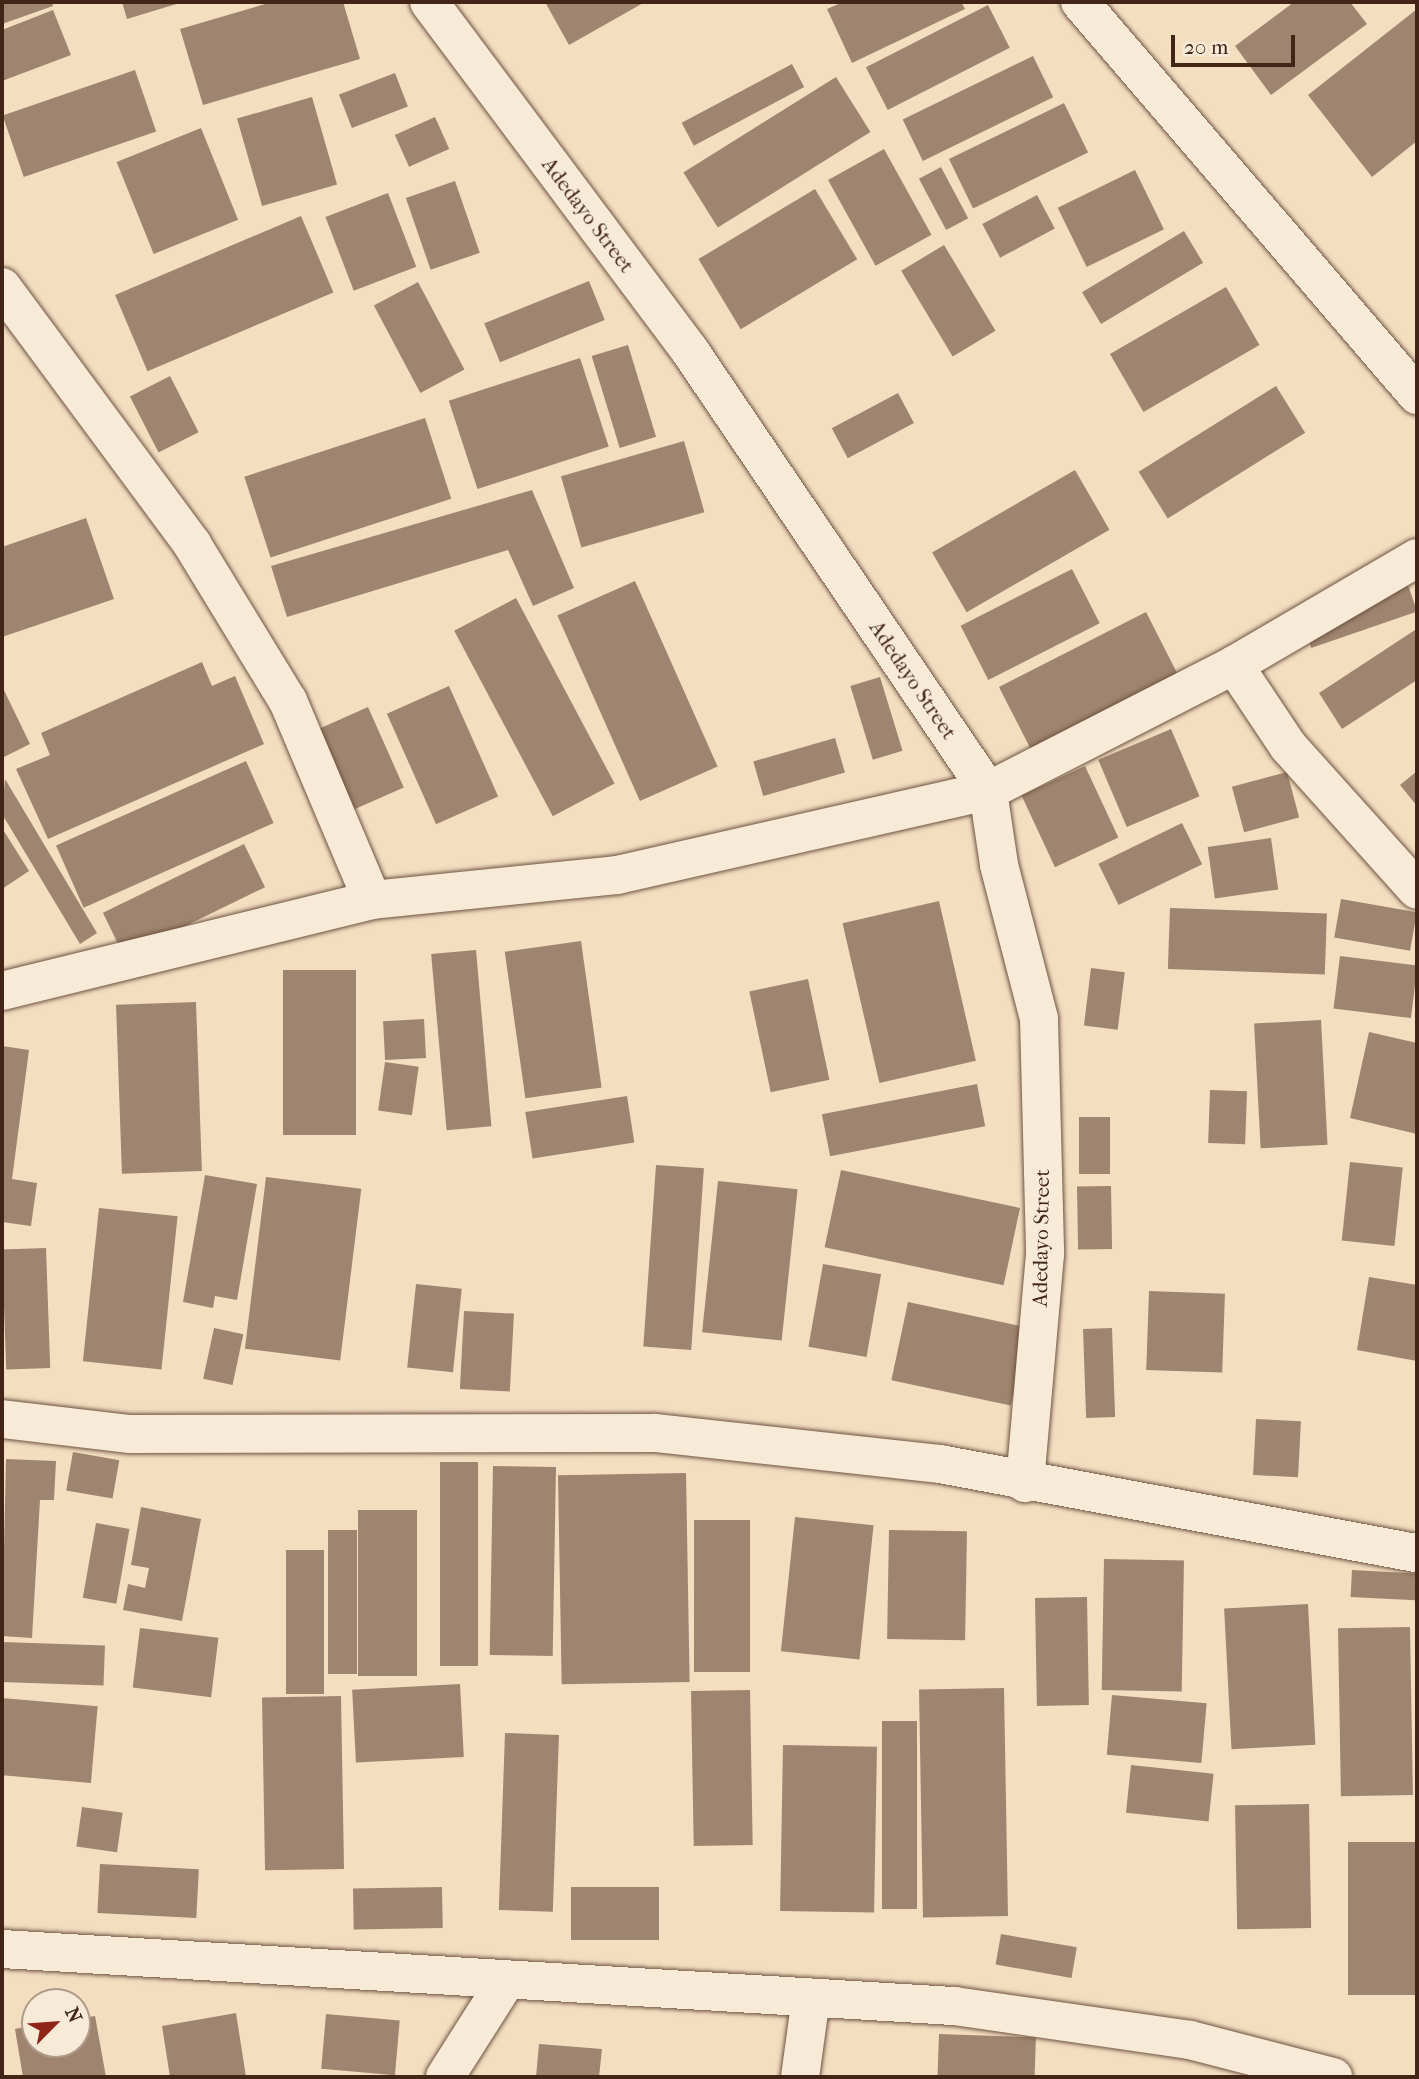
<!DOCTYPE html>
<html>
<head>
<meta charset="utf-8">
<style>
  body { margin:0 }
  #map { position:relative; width:1419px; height:2079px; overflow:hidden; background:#f3dec0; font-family:"IM FELL French Canon",serif }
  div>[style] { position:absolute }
  .building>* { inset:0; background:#9f856f; transform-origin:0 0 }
  .roads { filter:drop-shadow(0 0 2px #6f5342) drop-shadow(0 0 2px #6f5342) }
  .street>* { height:38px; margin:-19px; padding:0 19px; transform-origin:19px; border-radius:19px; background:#f7ead6 }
  .secondary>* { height:38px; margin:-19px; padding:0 19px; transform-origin:19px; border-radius:19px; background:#f7ead6 }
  span { translate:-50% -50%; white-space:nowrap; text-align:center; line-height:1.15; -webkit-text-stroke:6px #f7ead6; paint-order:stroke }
  .street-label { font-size:21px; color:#432518 }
  .frame { position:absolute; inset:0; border:4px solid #432518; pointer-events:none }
  .north { position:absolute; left:21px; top:1988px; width:70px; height:70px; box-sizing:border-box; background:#f7ead6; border:2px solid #af9b8a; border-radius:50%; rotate:65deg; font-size:19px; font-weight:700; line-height:28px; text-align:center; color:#432518 }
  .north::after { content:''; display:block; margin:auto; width:24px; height:32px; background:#8f2418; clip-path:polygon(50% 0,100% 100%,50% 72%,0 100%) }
  .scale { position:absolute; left:1171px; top:35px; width:124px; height:32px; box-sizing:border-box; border:4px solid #432518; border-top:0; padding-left:9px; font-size:21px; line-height:24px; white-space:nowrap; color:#432518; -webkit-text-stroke:5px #f7ead6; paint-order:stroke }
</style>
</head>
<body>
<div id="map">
  <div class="building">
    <div style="clip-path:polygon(2px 2px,52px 2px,53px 6px,2px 24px)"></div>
    <div style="clip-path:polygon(122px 2px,183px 2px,127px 19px)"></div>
    <div style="clip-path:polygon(272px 2px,343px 2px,360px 59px,203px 105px,180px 29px)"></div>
    <div style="clip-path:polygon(545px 2px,645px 2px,569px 45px)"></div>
    <div style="clip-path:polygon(843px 2px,961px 2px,965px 9px,852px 63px,827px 9px)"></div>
    <div style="clip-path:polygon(1294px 2px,1350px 2px,1367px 24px,1271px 95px,1235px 46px)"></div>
    <div style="left:988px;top:5px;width:48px;height:137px;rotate:63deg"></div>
    <div style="clip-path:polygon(1417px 9px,1417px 141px,1372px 177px,1308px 95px)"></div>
    <div style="clip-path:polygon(53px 10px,71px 55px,2px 81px,2px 30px)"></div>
    <div style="left:1033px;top:56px;width:46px;height:145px;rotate:64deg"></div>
    <div style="left:792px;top:64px;width:26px;height:125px;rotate:62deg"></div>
    <div style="left:135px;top:70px;width:65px;height:140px;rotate:71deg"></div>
    <div style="left:395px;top:73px;width:36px;height:60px;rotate:69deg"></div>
    <div style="left:836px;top:77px;width:65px;height:180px;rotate:58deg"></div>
    <div style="left:312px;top:97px;width:91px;height:78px;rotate:74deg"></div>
    <div style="left:1064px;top:103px;width:55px;height:128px;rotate:64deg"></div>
    <div style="left:435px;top:117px;width:35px;height:44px;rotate:66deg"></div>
    <div style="left:201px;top:128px;width:99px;height:91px;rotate:68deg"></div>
    <div style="left:884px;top:149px;width:98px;height:64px;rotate:61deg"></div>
    <div style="left:941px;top:167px;width:58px;height:25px;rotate:62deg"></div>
    <div style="left:1135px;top:170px;width:66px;height:86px;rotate:64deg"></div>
    <div style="left:455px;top:181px;width:76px;height:52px;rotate:71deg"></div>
    <div style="left:815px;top:189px;width:82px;height:136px;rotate:59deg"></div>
    <div style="left:388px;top:193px;width:79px;height:67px;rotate:69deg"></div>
    <div style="left:1037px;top:195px;width:38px;height:62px;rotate:62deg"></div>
    <div style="left:301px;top:216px;width:83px;height:202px;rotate:67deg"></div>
    <div style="left:1184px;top:231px;width:37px;height:119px;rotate:59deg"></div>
    <div style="left:944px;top:245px;width:100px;height:50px;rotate:59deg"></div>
    <div style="left:589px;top:281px;width:42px;height:113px;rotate:68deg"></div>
    <div style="left:418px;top:282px;width:99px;height:50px;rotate:62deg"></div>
    <div style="left:1226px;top:287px;width:67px;height:134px;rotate:60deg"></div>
    <div style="left:628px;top:345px;width:96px;height:38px;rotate:73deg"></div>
    <div style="left:580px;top:358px;width:93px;height:138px;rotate:72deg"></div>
    <div style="left:170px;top:376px;width:63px;height:45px;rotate:63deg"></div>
    <div style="left:1276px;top:386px;width:55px;height:162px;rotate:58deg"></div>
    <div style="left:898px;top:393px;width:34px;height:75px;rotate:62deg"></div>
    <div style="left:425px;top:418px;width:85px;height:190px;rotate:72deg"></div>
    <div style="left:684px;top:441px;width:74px;height:128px;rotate:74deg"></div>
    <div style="left:1075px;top:470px;width:69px;height:165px;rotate:60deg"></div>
    <div style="clip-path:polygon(532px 490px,574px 588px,533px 606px,508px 550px,287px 617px,271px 566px)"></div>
    <div style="clip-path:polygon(86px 518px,114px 599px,2px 637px,2px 547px)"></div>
    <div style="left:1072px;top:569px;width:61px;height:125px;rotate:63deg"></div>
    <div style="left:635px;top:581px;width:203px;height:85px;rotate:66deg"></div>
    <div style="left:1408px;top:585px;width:28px;height:112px;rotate:71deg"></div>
    <div style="left:516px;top:598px;width:210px;height:70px;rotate:62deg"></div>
    <div style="left:1146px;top:612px;width:76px;height:165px;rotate:63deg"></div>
    <div style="clip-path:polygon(1415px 630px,1417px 680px,1342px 729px,1319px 693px)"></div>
    <div style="clip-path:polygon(202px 662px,212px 686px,235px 676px,264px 744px,48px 839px,16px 769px,50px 755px,41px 733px)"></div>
    <div style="left:880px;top:677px;width:77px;height:31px;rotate:73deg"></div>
    <div style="clip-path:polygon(2px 686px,30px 744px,2px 758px)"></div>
    <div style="left:449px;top:686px;width:121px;height:68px;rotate:66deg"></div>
    <div style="left:368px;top:707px;width:88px;height:54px;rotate:66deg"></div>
    <div style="left:1171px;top:729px;width:73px;height:79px;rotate:67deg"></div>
    <div style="left:835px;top:738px;width:36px;height:85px;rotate:74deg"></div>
    <div style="left:246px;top:761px;width:68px;height:208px;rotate:66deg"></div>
    <div style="left:1085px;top:766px;width:79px;height:70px;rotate:65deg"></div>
    <div style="clip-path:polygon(1417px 771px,1417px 806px,1400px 785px)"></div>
    <div style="left:1287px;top:772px;width:47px;height:57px;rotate:75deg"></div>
    <div style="clip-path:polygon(5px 779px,97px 933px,80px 944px,2px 814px)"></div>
    <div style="left:1182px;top:823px;width:46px;height:93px;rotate:64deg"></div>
    <div style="clip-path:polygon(2px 828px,29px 871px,2px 889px)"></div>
    <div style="left:1271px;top:838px;width:52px;height:64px;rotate:82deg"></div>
    <div style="left:244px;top:844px;width:48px;height:157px;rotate:64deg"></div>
    <div style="left:1341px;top:899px;width:77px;height:39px;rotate:10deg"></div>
    <div style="left:939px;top:901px;width:164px;height:99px;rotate:77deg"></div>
    <div style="left:1170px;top:908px;width:157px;height:61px;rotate:2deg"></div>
    <div style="left:581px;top:941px;width:148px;height:77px;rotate:82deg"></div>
    <div style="left:476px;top:950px;width:177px;height:45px;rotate:85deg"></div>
    <div style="left:1340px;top:956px;width:78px;height:53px;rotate:7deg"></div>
    <div style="left:1091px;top:968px;width:34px;height:58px;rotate:7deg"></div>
    <div style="left:283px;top:970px;width:73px;height:165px"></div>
    <div style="left:808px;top:979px;width:103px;height:60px;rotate:78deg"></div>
    <div style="left:196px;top:1002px;width:169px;height:80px;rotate:88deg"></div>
    <div style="left:424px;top:1019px;width:39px;height:41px;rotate:87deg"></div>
    <div style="left:1321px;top:1020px;width:125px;height:67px;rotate:87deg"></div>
    <div style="clip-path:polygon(1369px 1032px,1417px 1043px,1417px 1134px,1350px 1118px)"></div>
    <div style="clip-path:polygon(2px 1046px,29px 1050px,12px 1179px,37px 1183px,31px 1226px,2px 1222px)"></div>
    <div style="left:385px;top:1062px;width:34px;height:49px;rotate:8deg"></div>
    <div style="left:977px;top:1084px;width:43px;height:158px;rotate:79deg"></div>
    <div style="left:1210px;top:1090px;width:37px;height:53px;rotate:2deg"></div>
    <div style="left:627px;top:1096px;width:47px;height:103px;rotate:81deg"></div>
    <div style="left:1079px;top:1117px;width:31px;height:57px"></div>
    <div style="left:1350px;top:1162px;width:53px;height:79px;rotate:6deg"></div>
    <div style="left:656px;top:1165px;width:48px;height:182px;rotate:4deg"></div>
    <div style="left:841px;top:1170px;width:183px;height:79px;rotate:12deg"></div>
    <div style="clip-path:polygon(205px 1175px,257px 1184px,237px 1300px,215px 1296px,213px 1308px,183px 1302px)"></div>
    <div style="left:266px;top:1177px;width:96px;height:173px;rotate:7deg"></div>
    <div style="left:718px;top:1181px;width:80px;height:152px;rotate:6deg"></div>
    <div style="left:1111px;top:1186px;width:63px;height:34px;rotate:89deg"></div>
    <div style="left:99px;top:1208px;width:79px;height:154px;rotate:6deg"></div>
    <div style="left:46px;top:1248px;width:120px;height:44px;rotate:88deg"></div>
    <div style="left:823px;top:1264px;width:59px;height:84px;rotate:10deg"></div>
    <div style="clip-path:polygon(1369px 1277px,1417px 1285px,1417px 1361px,1357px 1350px)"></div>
    <div style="left:416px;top:1284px;width:46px;height:84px;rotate:6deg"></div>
    <div style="left:1149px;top:1291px;width:76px;height:79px;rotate:2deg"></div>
    <div style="left:908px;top:1302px;width:122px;height:80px;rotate:12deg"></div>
    <div style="left:464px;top:1311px;width:50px;height:78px;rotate:3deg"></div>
    <div style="left:214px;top:1328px;width:30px;height:52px;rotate:12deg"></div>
    <div style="left:1112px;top:1328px;width:89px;height:29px;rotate:88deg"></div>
    <div style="left:1256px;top:1419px;width:45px;height:56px;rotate:3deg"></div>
    <div style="left:73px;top:1452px;width:47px;height:39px;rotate:10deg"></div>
    <div style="clip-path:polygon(6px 1459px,56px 1461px,54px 1500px,40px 1500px,32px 1638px,2px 1636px)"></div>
    <div style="left:478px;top:1462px;width:204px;height:38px;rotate:90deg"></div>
    <div style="left:493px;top:1466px;width:63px;height:189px;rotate:1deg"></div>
    <div style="left:686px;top:1473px;width:209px;height:128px;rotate:89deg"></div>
    <div style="clip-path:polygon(141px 1507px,201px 1519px,182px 1621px,123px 1610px,128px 1584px,145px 1588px,149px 1568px,131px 1565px)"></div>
    <div style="left:358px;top:1510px;width:59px;height:166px"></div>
    <div style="left:795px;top:1517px;width:79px;height:135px;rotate:6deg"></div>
    <div style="left:694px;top:1520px;width:56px;height:152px"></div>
    <div style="left:96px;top:1523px;width:34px;height:76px;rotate:10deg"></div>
    <div style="left:357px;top:1530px;width:144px;height:29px;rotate:90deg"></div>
    <div style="left:889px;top:1530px;width:78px;height:109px;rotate:1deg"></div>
    <div style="left:286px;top:1550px;width:38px;height:144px"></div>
    <div style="left:1104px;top:1559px;width:80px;height:131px;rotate:1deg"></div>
    <div style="left:1352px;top:1570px;width:65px;height:27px;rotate:3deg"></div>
    <div style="left:1087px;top:1597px;width:108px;height:52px;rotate:89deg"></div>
    <div style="left:1308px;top:1604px;width:141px;height:84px;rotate:87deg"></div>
    <div style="left:1410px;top:1627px;width:168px;height:72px;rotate:89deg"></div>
    <div style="left:140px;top:1628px;width:79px;height:60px;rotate:7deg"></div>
    <div style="left:2px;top:1642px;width:103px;height:40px;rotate:2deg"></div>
    <div style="left:460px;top:1684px;width:73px;height:108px;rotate:87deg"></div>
    <div style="left:1004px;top:1688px;width:228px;height:85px;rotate:89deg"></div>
    <div style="left:750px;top:1690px;width:155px;height:59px;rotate:89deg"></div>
    <div style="left:1112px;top:1695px;width:95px;height:60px;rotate:5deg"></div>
    <div style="left:341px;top:1696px;width:173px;height:79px;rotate:89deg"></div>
    <div style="left:2px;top:1698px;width:96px;height:77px;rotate:5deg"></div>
    <div style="left:882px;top:1721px;width:35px;height:188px"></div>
    <div style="left:505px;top:1733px;width:54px;height:177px;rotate:2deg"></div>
    <div style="left:783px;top:1745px;width:94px;height:166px;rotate:1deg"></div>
    <div style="left:1131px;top:1765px;width:83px;height:48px;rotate:6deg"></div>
    <div style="left:1309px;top:1804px;width:124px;height:74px;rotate:89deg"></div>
    <div style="left:82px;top:1807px;width:41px;height:40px;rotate:8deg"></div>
    <div style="left:1348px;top:1842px;width:69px;height:153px"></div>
    <div style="left:100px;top:1864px;width:99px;height:49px;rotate:3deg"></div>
    <div style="left:442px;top:1887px;width:41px;height:89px;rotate:89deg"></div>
    <div style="left:571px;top:1887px;width:88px;height:53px"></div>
    <div style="left:1001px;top:1934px;width:77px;height:31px;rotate:10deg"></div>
    <div style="clip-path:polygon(236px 2013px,246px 2077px,170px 2077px,162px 2026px)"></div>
    <div style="left:326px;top:2014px;width:74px;height:55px;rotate:5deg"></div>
    <div style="clip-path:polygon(95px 2016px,106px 2077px,23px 2077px,15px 2029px,35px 2025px,35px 2044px,77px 2044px,77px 2019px)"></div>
    <div style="left:939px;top:2034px;width:97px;height:43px;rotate:2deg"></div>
    <div style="clip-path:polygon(539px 2044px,602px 2049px,599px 2077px,536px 2077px)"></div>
  </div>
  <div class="roads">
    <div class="street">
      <div style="left:429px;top:2px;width:436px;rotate:53.2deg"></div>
      <div style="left:690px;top:351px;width:531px;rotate:55.89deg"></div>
      <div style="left:988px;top:791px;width:75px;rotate:81.5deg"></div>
      <div style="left:999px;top:865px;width:159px;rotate:75.4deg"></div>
      <div style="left:1039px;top:1019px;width:235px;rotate:88.5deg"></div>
      <div style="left:1045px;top:1254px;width:230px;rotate:95deg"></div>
      <div style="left:2px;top:287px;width:320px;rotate:53.5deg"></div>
      <div style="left:192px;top:544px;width:184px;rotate:58.6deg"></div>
      <div style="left:288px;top:701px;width:216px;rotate:67.1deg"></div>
      <div style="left:1234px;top:665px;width:97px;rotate:56.3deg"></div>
      <div style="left:1288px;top:746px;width:193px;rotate:48.1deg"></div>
      <div style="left:2px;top:991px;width:381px;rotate:-13.8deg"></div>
      <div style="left:372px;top:900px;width:246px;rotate:-5.8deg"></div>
      <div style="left:617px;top:875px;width:380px;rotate:-12.8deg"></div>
      <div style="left:988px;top:791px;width:276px;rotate:-27.1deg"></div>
      <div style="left:1234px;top:665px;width:212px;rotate:-30.3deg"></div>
      <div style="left:2px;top:1419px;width:129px;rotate:6.7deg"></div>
      <div style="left:130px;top:1434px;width:525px;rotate:-0.11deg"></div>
      <div style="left:655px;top:1433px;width:287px;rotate:6.2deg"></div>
      <div style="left:940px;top:1464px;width:485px;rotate:10.6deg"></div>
      <div style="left:2px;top:1949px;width:954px;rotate:3.43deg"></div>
      <div style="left:954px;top:2006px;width:238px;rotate:8.2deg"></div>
      <div style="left:1190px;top:2040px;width:148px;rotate:14.5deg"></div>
      <div style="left:445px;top:2077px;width:114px;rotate:-57.6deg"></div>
      <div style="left:800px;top:2077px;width:80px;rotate:-82.1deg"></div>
    </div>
    <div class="secondary">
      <div style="left:1080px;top:2px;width:518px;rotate:49.39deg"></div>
    </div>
  </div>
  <div class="street-label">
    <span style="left:588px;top:215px;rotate:53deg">Adedayo Street</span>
    <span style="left:913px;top:680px;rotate:56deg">Adedayo Street</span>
    <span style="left:1041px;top:1238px;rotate:-89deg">Adedayo Street</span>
  </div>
  <div class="frame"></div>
  <div class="north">N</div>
  <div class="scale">20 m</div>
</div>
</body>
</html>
